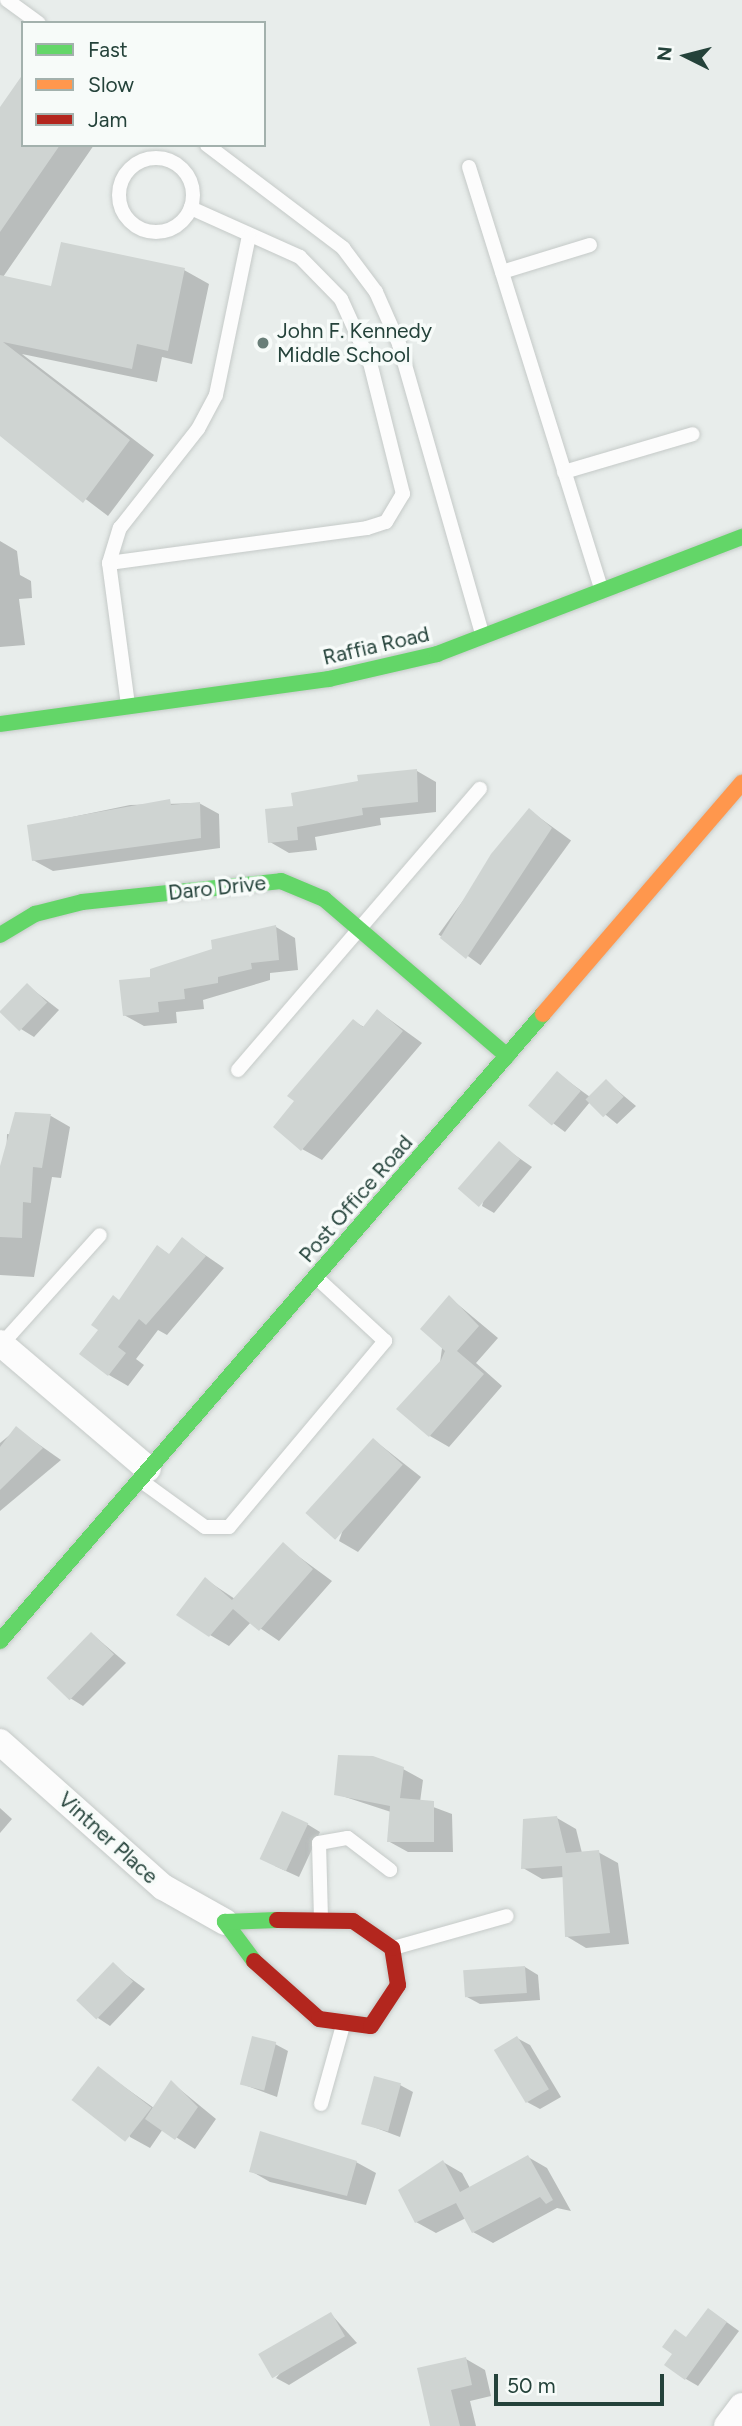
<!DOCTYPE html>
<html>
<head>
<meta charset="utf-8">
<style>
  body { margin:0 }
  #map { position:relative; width:742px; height:2426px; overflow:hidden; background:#e8edeb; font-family:Figtree,sans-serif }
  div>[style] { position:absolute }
  .shadow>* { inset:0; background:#0003; transform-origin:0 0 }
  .building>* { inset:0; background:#cfd4d2; transform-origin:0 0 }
  .roads { filter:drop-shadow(0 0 2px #c5cac8) drop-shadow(0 0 2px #c5cac8) }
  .lane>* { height:14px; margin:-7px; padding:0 7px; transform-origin:7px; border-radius:7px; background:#fcfcfc }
  .lane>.ring { margin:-7px; padding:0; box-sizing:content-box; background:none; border:14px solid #fcfcfc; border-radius:50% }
  .street>* { height:26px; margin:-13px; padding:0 13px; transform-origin:13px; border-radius:13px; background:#fcfcfc }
  .fast>* { height:16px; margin:-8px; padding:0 8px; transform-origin:8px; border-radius:8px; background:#63d668 }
  .slow>* { height:16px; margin:-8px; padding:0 8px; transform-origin:8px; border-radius:8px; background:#ff974d }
  .jam>* { height:16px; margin:-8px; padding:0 8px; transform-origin:8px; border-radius:8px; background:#b3261e }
  .dots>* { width:19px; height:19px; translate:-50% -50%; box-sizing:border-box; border:4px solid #f7fbf9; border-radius:50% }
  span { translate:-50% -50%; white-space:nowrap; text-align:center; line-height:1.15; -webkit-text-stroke:7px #f7fbf9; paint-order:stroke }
  .poi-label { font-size:21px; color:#24423a }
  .left { translate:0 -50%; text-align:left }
  .street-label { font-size:21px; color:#24423a }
  .legend { position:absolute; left:21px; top:21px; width:245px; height:126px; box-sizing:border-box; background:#f7fbf9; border:2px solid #a3b1ad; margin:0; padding:9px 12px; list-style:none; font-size:21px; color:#24423a }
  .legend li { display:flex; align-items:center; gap:14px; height:35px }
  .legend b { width:35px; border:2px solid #a3b1ad }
  .north { position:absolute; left:651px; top:21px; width:70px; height:70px; -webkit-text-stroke:5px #f7fbf9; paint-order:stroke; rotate:276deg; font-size:19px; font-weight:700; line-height:28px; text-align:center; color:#24423a }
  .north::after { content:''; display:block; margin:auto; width:24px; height:32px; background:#24423a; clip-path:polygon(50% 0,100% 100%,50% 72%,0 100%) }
  .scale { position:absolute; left:494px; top:2374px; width:170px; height:32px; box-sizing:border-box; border:4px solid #24423a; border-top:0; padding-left:9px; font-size:21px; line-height:24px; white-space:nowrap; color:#24423a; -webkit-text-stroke:5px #f7fbf9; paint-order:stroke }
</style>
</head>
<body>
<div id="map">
  <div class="shadow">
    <div style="clip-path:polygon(0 110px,23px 145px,94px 145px,3px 277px,52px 288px,184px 270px,209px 284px,192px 364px,162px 357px,157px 382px,22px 354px,154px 455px,108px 516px,0 434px)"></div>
    <div style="clip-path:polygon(0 541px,17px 551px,20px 575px,31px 581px,32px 598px,19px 599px,25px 645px,0 647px)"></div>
    <div style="clip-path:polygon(417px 771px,436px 782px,436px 812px,380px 818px,381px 825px,315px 837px,317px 850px,289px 853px,270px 842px,295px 808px)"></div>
    <div style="clip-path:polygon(199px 803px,219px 814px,220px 848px,53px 871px,33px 860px,29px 826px,130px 805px)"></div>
    <div style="left:529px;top:810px;width:52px;height:154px;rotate:36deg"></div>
    <div style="clip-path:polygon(276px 927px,295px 938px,298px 970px,270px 973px,270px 980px,203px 1000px,204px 1009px,176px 1012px,177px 1023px,144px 1026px,124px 1015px,152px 978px)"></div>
    <div style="clip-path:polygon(27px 985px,59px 1010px,34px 1037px,21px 1029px)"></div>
    <div style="clip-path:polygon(378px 1011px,422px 1043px,322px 1160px,302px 1149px,353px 1021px,364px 1027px)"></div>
    <div style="clip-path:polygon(557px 1073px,590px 1097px,606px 1081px,636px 1106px,617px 1124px,590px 1102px,565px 1132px,530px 1106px)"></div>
    <div style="clip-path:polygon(17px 1114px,51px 1116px,70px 1127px,61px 1178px,52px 1177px,34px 1277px,0 1275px,0 1168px,6px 1168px,7px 1134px,16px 1135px)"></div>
    <div style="clip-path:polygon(499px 1144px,532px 1167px,494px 1213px,482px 1206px)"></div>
    <div style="clip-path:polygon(182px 1239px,224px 1268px,167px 1335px,158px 1330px,136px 1359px,144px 1365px,128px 1386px,109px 1375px,120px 1301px,158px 1247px,170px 1255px)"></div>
    <div style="clip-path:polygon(449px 1297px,498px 1338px,476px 1363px,502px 1386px,449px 1447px,430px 1436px)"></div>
    <div style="clip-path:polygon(17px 1429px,61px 1460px,0 1511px,0 1443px)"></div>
    <div style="clip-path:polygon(374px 1440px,421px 1477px,358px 1552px,339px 1541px)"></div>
    <div style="clip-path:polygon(283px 1545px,332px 1581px,279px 1641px,251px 1622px,229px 1646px,210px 1635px,205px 1579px,235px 1599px)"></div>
    <div style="clip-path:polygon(92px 1634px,126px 1663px,83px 1706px,70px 1698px)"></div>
    <div style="clip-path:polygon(403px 1769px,423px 1780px,420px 1802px,452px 1814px,453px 1852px,408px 1852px,388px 1841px,391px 1812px,336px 1794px)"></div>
    <div style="clip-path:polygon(0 1808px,12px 1819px,0 1833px)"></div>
    <div style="clip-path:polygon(557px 1818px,576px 1829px,582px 1853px,598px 1852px,618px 1863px,629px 1944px,586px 1948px,566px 1936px,564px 1877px,542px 1879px,523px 1868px)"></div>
    <div style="clip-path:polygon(307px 1824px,320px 1832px,299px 1877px,275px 1866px)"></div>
    <div style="clip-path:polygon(113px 1965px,145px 1989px,110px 2026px,98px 2018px)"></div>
    <div style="clip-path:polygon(525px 1967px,538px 1975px,540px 2000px,480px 2004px,467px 1997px)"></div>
    <div style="clip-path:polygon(517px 2038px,530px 2045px,561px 2097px,540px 2109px,527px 2102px)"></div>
    <div style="clip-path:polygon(275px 2044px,288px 2051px,277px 2097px,242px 2084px)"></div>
    <div style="clip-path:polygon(99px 2069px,154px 2108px,171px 2082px,216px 2119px,195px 2149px,163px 2129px,150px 2148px,130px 2137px)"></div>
    <div style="clip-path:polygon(400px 2085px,413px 2092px,400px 2137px,363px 2123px)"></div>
    <div style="clip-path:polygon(528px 2157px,547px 2168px,571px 2211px,557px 2208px,493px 2243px,473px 2232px,466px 2218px,436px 2233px,416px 2222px,443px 2162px,462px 2173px,470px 2188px)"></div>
    <div style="clip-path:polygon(356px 2162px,376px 2173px,366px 2205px,270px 2182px,251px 2171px)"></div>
    <div style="clip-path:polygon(331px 2314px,357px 2343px,289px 2385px,276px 2378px)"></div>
    <div style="clip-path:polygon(721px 2318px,739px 2331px,698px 2386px,686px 2379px,687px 2338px)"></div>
    <div style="clip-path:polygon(466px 2359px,485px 2370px,491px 2396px,470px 2401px,476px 2426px,431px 2426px)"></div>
  </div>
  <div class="building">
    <div style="clip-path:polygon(23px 74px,23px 145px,60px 145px,0 232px,0 107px)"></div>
    <div style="clip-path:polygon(61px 242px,185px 268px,168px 351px,137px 344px,132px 369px,3px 342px,130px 440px,83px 503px,0 436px,0 275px,51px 286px)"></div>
    <div style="clip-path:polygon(417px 769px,418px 802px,362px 808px,363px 815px,297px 827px,298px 840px,268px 843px,265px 809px,293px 806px,291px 793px,358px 781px,357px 775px)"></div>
    <div style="clip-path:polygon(170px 799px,171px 805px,200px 802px,201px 838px,32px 861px,27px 825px)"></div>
    <div style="clip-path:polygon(529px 808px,552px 828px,466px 959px,440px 938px,491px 854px)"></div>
    <div style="clip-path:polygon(276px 925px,279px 960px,251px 963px,252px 969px,218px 977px,218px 983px,184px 989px,185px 999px,158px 1002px,159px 1012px,123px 1016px,119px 980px,150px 977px,150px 969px,212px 949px,211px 940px)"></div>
    <div style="left:27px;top:983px;width:28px;height:40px;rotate:44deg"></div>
    <div style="clip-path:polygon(377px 1009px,403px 1031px,301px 1151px,273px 1127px,294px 1101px,287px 1096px,353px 1019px,363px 1027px)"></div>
    <div style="left:557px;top:1071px;width:31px;height:45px;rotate:40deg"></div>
    <div style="left:606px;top:1079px;width:25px;height:29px;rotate:45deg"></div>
    <div style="clip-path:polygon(15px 1112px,51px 1114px,42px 1168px,33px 1167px,31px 1203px,23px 1202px,22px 1238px,0 1237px,0 1166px)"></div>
    <div style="left:499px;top:1141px;width:28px;height:63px;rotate:41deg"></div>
    <div style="clip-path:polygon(182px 1237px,206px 1256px,146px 1325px,139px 1319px,118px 1347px,126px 1353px,108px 1376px,79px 1354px,98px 1330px,91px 1325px,113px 1295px,119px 1300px,157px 1245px,169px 1254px)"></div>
    <div style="clip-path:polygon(449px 1295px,479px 1326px,457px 1351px,484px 1374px,429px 1437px,396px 1409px,441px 1360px,445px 1351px,420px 1329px)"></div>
    <div style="clip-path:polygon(16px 1426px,43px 1448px,0 1490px,0 1447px)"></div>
    <div style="left:373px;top:1438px;width:40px;height:101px;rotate:42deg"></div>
    <div style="clip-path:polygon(283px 1542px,313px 1569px,259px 1631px,233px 1609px,209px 1637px,176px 1615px,205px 1577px,232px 1600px)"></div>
    <div style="left:91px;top:1632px;width:32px;height:64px;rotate:44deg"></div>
    <div style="clip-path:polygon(338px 1755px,373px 1756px,404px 1767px,400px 1798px,434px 1801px,434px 1842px,387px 1842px,390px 1806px,334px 1795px)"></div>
    <div style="left:282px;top:1811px;width:29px;height:53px;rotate:25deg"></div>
    <div style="clip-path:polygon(557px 1816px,566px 1853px,599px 1850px,610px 1933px,565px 1937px,562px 1866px,521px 1869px,523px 1819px)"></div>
    <div style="left:113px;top:1962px;width:28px;height:53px;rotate:44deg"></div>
    <div style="left:525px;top:1966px;width:27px;height:62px;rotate:86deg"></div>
    <div style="left:252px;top:2036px;width:25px;height:50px;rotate:14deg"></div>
    <div style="left:517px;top:2036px;width:62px;height:27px;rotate:59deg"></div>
    <div style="left:98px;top:2066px;width:68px;height:43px;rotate:38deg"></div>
    <div style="left:374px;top:2076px;width:28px;height:50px;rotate:15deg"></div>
    <div style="clip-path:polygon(171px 2080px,198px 2107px,175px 2140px,145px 2119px)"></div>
    <div style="clip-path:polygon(260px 2131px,357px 2161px,347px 2196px,249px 2172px)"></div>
    <div style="clip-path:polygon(528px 2155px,553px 2200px,546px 2204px,540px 2197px,472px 2233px,456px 2203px,415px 2223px,398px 2190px,443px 2160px,460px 2192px)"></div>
    <div style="clip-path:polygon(708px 2308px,727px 2322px,685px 2380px,664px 2365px,672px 2354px,662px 2347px,675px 2329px,686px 2337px)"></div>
    <div style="left:331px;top:2312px;width:28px;height:84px;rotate:60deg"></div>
    <div style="clip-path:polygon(466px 2357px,472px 2385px,451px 2390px,460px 2426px,430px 2426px,417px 2368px)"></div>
  </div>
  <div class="roads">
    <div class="lane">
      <div style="left:7px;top:0;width:39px;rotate:36deg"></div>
      <div style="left:207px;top:145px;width:171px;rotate:37.1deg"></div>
      <div style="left:343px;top:248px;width:55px;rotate:53.1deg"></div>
      <div style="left:376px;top:292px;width:57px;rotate:66.1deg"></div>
      <div style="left:399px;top:344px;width:302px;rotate:74deg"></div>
      <div class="ring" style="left:119px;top:158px;width:60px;height:60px"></div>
      <div style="left:469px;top:167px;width:442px;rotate:72.6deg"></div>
      <div style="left:502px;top:272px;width:92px;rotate:-17.1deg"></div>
      <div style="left:564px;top:472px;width:134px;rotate:-16.4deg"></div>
      <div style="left:109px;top:563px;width:260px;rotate:-7.7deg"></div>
      <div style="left:367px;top:528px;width:20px;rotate:-18deg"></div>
      <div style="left:386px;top:522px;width:33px;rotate:-59deg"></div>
      <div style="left:403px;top:494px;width:135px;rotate:-104.1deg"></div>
      <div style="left:370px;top:363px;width:70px;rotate:-114.4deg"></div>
      <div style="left:341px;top:299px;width:59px;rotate:-134.3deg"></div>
      <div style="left:300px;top:257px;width:120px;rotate:-155.8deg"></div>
      <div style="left:128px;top:705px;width:143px;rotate:-97.6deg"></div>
      <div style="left:109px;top:563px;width:37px;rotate:-73deg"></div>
      <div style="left:120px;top:528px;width:126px;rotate:-51.8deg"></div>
      <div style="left:198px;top:429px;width:38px;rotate:-62deg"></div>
      <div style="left:216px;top:395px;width:162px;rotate:-78.3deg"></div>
      <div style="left:238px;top:1070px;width:371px;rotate:-49.3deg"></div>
      <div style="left:0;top:1346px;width:149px;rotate:-48deg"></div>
      <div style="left:140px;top:1480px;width:80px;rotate:35.9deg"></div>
      <div style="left:205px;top:1527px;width:24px"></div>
      <div style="left:229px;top:1527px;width:243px;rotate:-50deg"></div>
      <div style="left:385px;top:1341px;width:94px;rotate:-137.2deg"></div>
      <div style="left:321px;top:1919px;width:76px;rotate:-91.5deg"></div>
      <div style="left:319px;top:1843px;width:29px;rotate:-10deg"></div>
      <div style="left:348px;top:1838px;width:53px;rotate:37.3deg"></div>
      <div style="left:393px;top:1948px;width:118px;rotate:-15.7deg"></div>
      <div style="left:321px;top:2104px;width:82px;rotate:-74.4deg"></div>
    </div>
    <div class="street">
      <div style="left:0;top:1343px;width:194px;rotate:40.4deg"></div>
      <div style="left:0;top:1742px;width:218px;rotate:41.7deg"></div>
      <div style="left:163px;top:1887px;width:71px;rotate:29.4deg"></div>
      <div style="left:727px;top:2426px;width:25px;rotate:-53deg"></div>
    </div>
    <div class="fast">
      <div style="left:0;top:724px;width:332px;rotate:-7.8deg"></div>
      <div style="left:329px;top:679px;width:111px;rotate:-13deg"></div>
      <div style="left:437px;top:654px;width:327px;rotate:-21deg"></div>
      <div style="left:0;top:935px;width:41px;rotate:-31deg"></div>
      <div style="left:35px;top:914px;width:49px;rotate:-14.3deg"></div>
      <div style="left:82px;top:902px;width:200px;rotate:-6deg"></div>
      <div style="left:281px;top:881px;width:47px;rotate:22.7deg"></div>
      <div style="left:324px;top:899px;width:241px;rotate:40.6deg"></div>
      <div style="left:0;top:1641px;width:829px;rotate:-49.11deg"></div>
      <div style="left:254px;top:1961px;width:49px;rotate:-126.6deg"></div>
      <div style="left:225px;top:1922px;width:52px;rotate:-2.2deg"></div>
    </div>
    <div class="slow">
      <div style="left:543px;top:1014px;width:305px;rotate:-49.3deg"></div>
    </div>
    <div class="jam">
      <div style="left:254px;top:1961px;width:87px;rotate:41.7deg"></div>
      <div style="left:319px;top:2019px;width:52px;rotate:7.7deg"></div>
      <div style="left:371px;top:2026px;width:49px;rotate:-56.6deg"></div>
      <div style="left:398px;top:1985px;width:37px;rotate:-99deg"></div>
      <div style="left:392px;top:1948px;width:47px;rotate:-145.3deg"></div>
      <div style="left:353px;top:1921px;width:76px;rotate:-179.2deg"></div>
    </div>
  </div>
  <div class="dots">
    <div style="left:263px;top:343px;background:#697e78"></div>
  </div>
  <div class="poi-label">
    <span class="left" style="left:277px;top:343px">John F. Kennedy<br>Middle School</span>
  </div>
  <div class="street-label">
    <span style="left:376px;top:646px;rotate:-13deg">Raffia Road</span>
    <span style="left:217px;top:888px;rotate:-6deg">Daro Drive</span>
    <span style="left:356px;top:1199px;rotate:-49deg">Post Office Road</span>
    <span style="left:108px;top:1838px;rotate:42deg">Vintner Place</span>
  </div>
  <ul class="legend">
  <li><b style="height:9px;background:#63d668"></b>Fast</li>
  <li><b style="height:9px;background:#ff974d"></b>Slow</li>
  <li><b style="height:9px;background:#b3261e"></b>Jam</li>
  </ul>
  <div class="north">N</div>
  <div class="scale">50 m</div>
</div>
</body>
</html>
